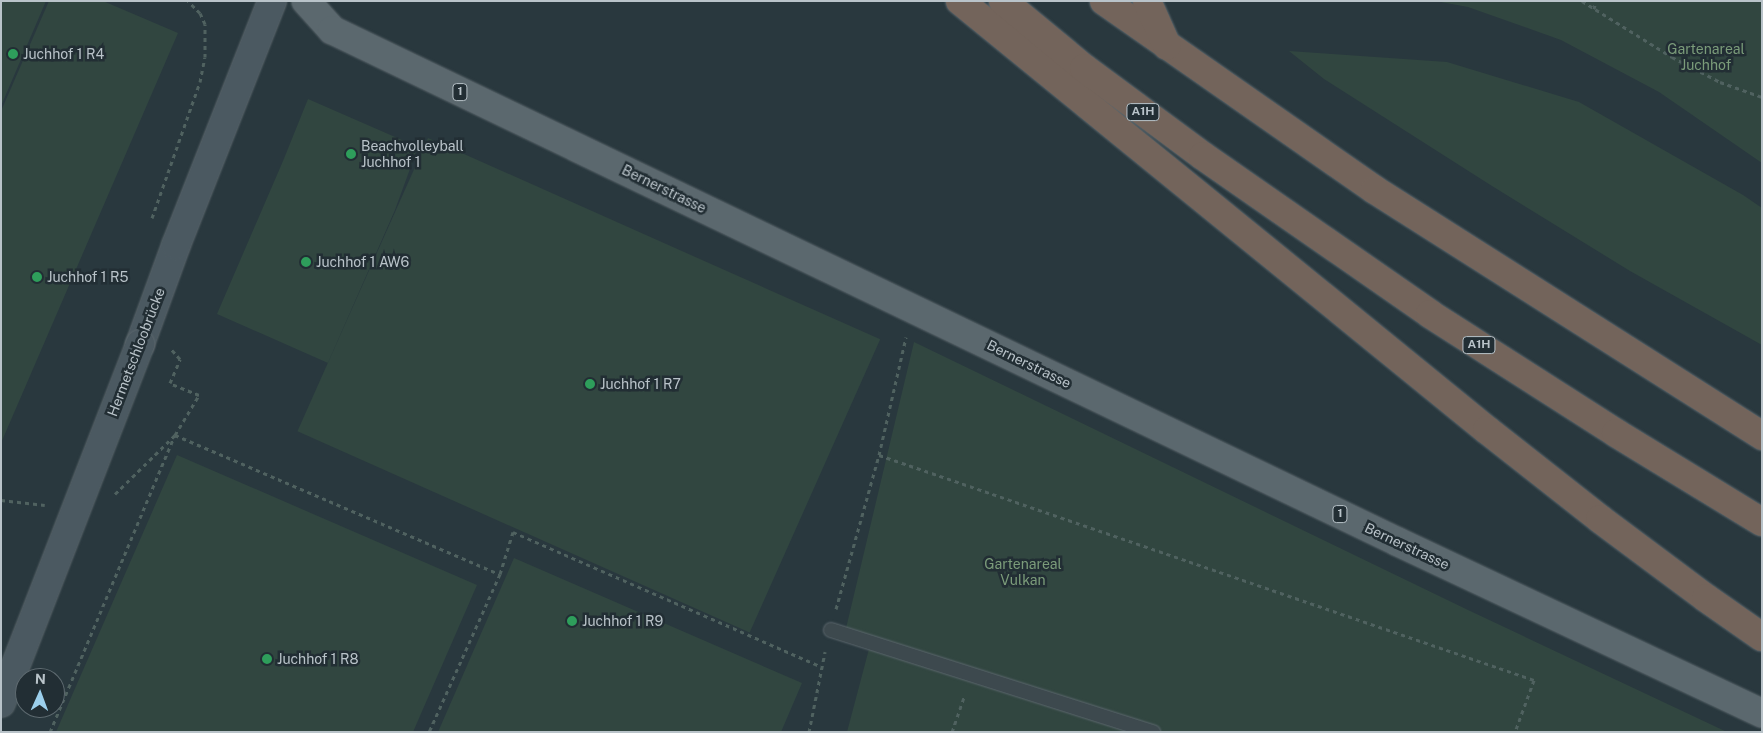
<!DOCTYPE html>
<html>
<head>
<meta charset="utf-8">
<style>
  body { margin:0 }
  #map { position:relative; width:1763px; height:733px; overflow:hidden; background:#29383e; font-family:"Public Sans",sans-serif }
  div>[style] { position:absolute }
  .green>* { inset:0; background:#314640; transform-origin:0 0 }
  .path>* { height:3px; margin-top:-1.5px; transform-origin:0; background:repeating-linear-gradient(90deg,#506260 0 4px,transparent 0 8px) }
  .roads { filter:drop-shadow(0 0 1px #5b666c) drop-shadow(0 0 1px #5b666c) }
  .lane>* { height:14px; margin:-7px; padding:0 7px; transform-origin:7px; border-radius:7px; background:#3d494e }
  .secondary>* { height:28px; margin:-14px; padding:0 14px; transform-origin:14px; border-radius:14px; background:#4b5961 }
  .primary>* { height:28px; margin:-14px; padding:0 14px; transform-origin:14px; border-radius:14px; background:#5b686e }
  .highway>* { height:28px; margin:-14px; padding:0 14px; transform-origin:14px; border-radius:14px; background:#73645b }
  .bridges { filter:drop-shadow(0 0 1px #5b666c) drop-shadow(0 0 1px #5b666c) }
  .secondary-bridge>* { height:28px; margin:-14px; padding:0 14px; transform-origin:14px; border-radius:14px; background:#4b5961 }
  .dots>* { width:14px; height:14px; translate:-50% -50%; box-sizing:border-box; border:2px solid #222e34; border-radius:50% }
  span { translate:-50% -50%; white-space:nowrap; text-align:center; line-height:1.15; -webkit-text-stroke:5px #222e34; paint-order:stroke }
  .shield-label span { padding:1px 4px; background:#222e34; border:1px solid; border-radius:4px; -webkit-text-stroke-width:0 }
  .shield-label { font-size:12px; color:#b9c3c9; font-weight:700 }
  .park-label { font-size:14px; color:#7b9c7a }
  .poi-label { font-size:14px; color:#b9c3c9 }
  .left { translate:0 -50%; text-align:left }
  .street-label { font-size:14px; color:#b9c3c9 }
  .frame { position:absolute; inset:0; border:2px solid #b9c3c9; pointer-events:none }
  .north { position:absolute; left:15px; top:668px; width:50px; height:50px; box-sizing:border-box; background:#222e34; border:1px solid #5e6a70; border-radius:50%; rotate:2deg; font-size:14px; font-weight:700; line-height:20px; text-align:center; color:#b9c3c9 }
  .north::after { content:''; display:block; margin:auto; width:18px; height:22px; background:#9bcfec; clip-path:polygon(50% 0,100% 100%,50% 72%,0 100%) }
</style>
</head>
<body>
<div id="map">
  <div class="green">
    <div style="clip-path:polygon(1px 1px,46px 1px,1px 106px)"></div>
    <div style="clip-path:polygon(49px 1px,103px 1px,178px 33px,1px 443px,1px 111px)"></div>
    <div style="clip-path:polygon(1435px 1px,1762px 1px,1762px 163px,1659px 92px,1561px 40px,1468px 7px)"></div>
    <div style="clip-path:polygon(1289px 51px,1447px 62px,1579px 102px,1743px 195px,1762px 208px,1762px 345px,1630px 271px,1492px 186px,1324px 79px)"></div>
    <div style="clip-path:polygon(308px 99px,418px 147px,395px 210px,328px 363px,217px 314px,283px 161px)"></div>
    <div style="left:428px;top:138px;width:495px;height:321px;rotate:24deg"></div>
    <div style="clip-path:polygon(914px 342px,1468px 610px,1727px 732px,847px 732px,869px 649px,843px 641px)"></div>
    <div style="clip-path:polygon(177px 455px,477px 585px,413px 732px,56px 732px)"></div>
    <div style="clip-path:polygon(514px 558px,802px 683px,781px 732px,438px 732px)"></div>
  </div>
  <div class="path">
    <div style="left:1582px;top:1px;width:106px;rotate:31.9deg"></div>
    <div style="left:1672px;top:57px;width:54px;rotate:27.5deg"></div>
    <div style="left:1720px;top:82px;width:45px;rotate:19.7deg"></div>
    <div style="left:1594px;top:9px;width:8px;rotate:-76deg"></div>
    <div style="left:152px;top:218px;width:144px;rotate:-70.6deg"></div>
    <div style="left:200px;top:82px;width:25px;rotate:-79deg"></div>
    <div style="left:205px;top:57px;width:33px;rotate:-90deg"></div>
    <div style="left:205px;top:24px;width:12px;rotate:-114deg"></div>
    <div style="left:200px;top:13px;width:17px;rotate:-135deg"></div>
    <div style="left:879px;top:455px;width:693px;rotate:18.96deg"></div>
    <div style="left:1534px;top:680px;width:55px;rotate:110.1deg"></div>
    <div style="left:115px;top:494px;width:84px;rotate:-44.5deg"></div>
    <div style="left:175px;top:435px;width:353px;rotate:23.2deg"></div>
    <div style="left:500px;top:574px;width:173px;rotate:114.2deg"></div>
    <div style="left:1px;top:500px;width:44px;rotate:6.5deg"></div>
    <div style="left:500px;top:574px;width:44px;rotate:-72.8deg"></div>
    <div style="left:513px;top:532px;width:337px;rotate:23.6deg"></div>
    <div style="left:836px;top:609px;width:160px;rotate:-74.4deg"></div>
    <div style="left:879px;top:455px;width:121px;rotate:-77.1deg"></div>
    <div style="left:50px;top:732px;width:322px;rotate:-67.2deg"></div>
    <div style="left:175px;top:435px;width:47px;rotate:-59deg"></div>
    <div style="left:199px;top:395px;width:31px;rotate:-158deg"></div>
    <div style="left:170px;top:383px;width:26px;rotate:-67deg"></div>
    <div style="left:180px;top:359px;width:15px;rotate:-132deg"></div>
    <div style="left:809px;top:732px;width:82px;rotate:-78.7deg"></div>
    <div style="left:952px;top:732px;width:39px;rotate:-71deg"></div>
  </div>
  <div class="roads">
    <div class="lane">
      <div style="left:831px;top:630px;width:338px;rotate:17.6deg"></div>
    </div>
    <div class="secondary">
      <div style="left:140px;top:344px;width:105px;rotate:-70deg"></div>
      <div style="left:176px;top:245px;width:262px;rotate:-68.5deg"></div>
    </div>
    <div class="primary">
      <div style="left:306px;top:1px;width:39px;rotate:48deg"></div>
      <div style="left:332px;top:30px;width:1183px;rotate:25.65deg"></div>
      <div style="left:1398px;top:542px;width:402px;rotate:25.2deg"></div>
    </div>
    <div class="highway">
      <div style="left:960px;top:1px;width:680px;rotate:39.15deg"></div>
      <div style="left:1487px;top:430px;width:144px;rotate:38.2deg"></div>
      <div style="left:1600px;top:519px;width:132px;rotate:36.7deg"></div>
      <div style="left:1706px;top:598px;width:68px;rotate:34.9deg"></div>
      <div style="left:1003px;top:1px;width:105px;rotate:39.6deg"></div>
      <div style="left:1084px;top:68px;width:148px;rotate:36.5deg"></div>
      <div style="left:1203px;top:156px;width:277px;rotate:34.8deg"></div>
      <div style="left:1430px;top:314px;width:221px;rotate:32.6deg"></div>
      <div style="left:1616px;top:433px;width:171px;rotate:31.4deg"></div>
      <div style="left:1104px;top:1px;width:330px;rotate:34.9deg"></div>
      <div style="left:1375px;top:190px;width:459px;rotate:32.4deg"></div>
      <div style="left:1147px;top:1px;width:49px;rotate:66deg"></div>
    </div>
  </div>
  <div class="bridges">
    <div class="secondary-bridge">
      <div style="left:1px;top:703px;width:385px;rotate:-68.8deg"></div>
    </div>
  </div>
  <div class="dots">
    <div style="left:13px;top:54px;background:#2e9e5b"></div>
    <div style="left:351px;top:154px;background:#2e9e5b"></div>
    <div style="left:306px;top:262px;background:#2e9e5b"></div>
    <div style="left:37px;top:277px;background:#2e9e5b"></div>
    <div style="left:590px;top:384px;background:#2e9e5b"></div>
    <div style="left:572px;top:621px;background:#2e9e5b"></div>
    <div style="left:267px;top:659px;background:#2e9e5b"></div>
  </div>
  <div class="shield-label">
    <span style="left:460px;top:92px">1</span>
    <span style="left:1143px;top:112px">A1H</span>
    <span style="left:1479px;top:345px">A1H</span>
    <span style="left:1340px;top:514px">1</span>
  </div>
  <div class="park-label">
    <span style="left:1706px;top:57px">Gartenareal<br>Juchhof</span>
    <span style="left:1023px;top:572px">Gartenareal<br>Vulkan</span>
  </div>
  <div class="poi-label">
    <span class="left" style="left:23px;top:54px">Juchhof 1 R4</span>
    <span class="left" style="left:361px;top:154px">Beachvolleyball<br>Juchhof 1</span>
    <span class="left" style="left:316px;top:262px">Juchhof 1 AW6</span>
    <span class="left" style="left:47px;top:277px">Juchhof 1 R5</span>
    <span class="left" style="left:600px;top:384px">Juchhof 1 R7</span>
    <span class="left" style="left:582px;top:621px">Juchhof 1 R9</span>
    <span class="left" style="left:277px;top:659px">Juchhof 1 R8</span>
  </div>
  <div class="street-label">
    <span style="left:664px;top:189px;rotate:26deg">Bernerstrasse</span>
    <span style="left:136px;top:352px;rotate:-69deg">Hermetschloobrücke</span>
    <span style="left:1029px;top:364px;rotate:26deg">Bernerstrasse</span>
    <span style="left:1407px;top:546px;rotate:25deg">Bernerstrasse</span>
  </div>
  <div class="frame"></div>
  <div class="north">N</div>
</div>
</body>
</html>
